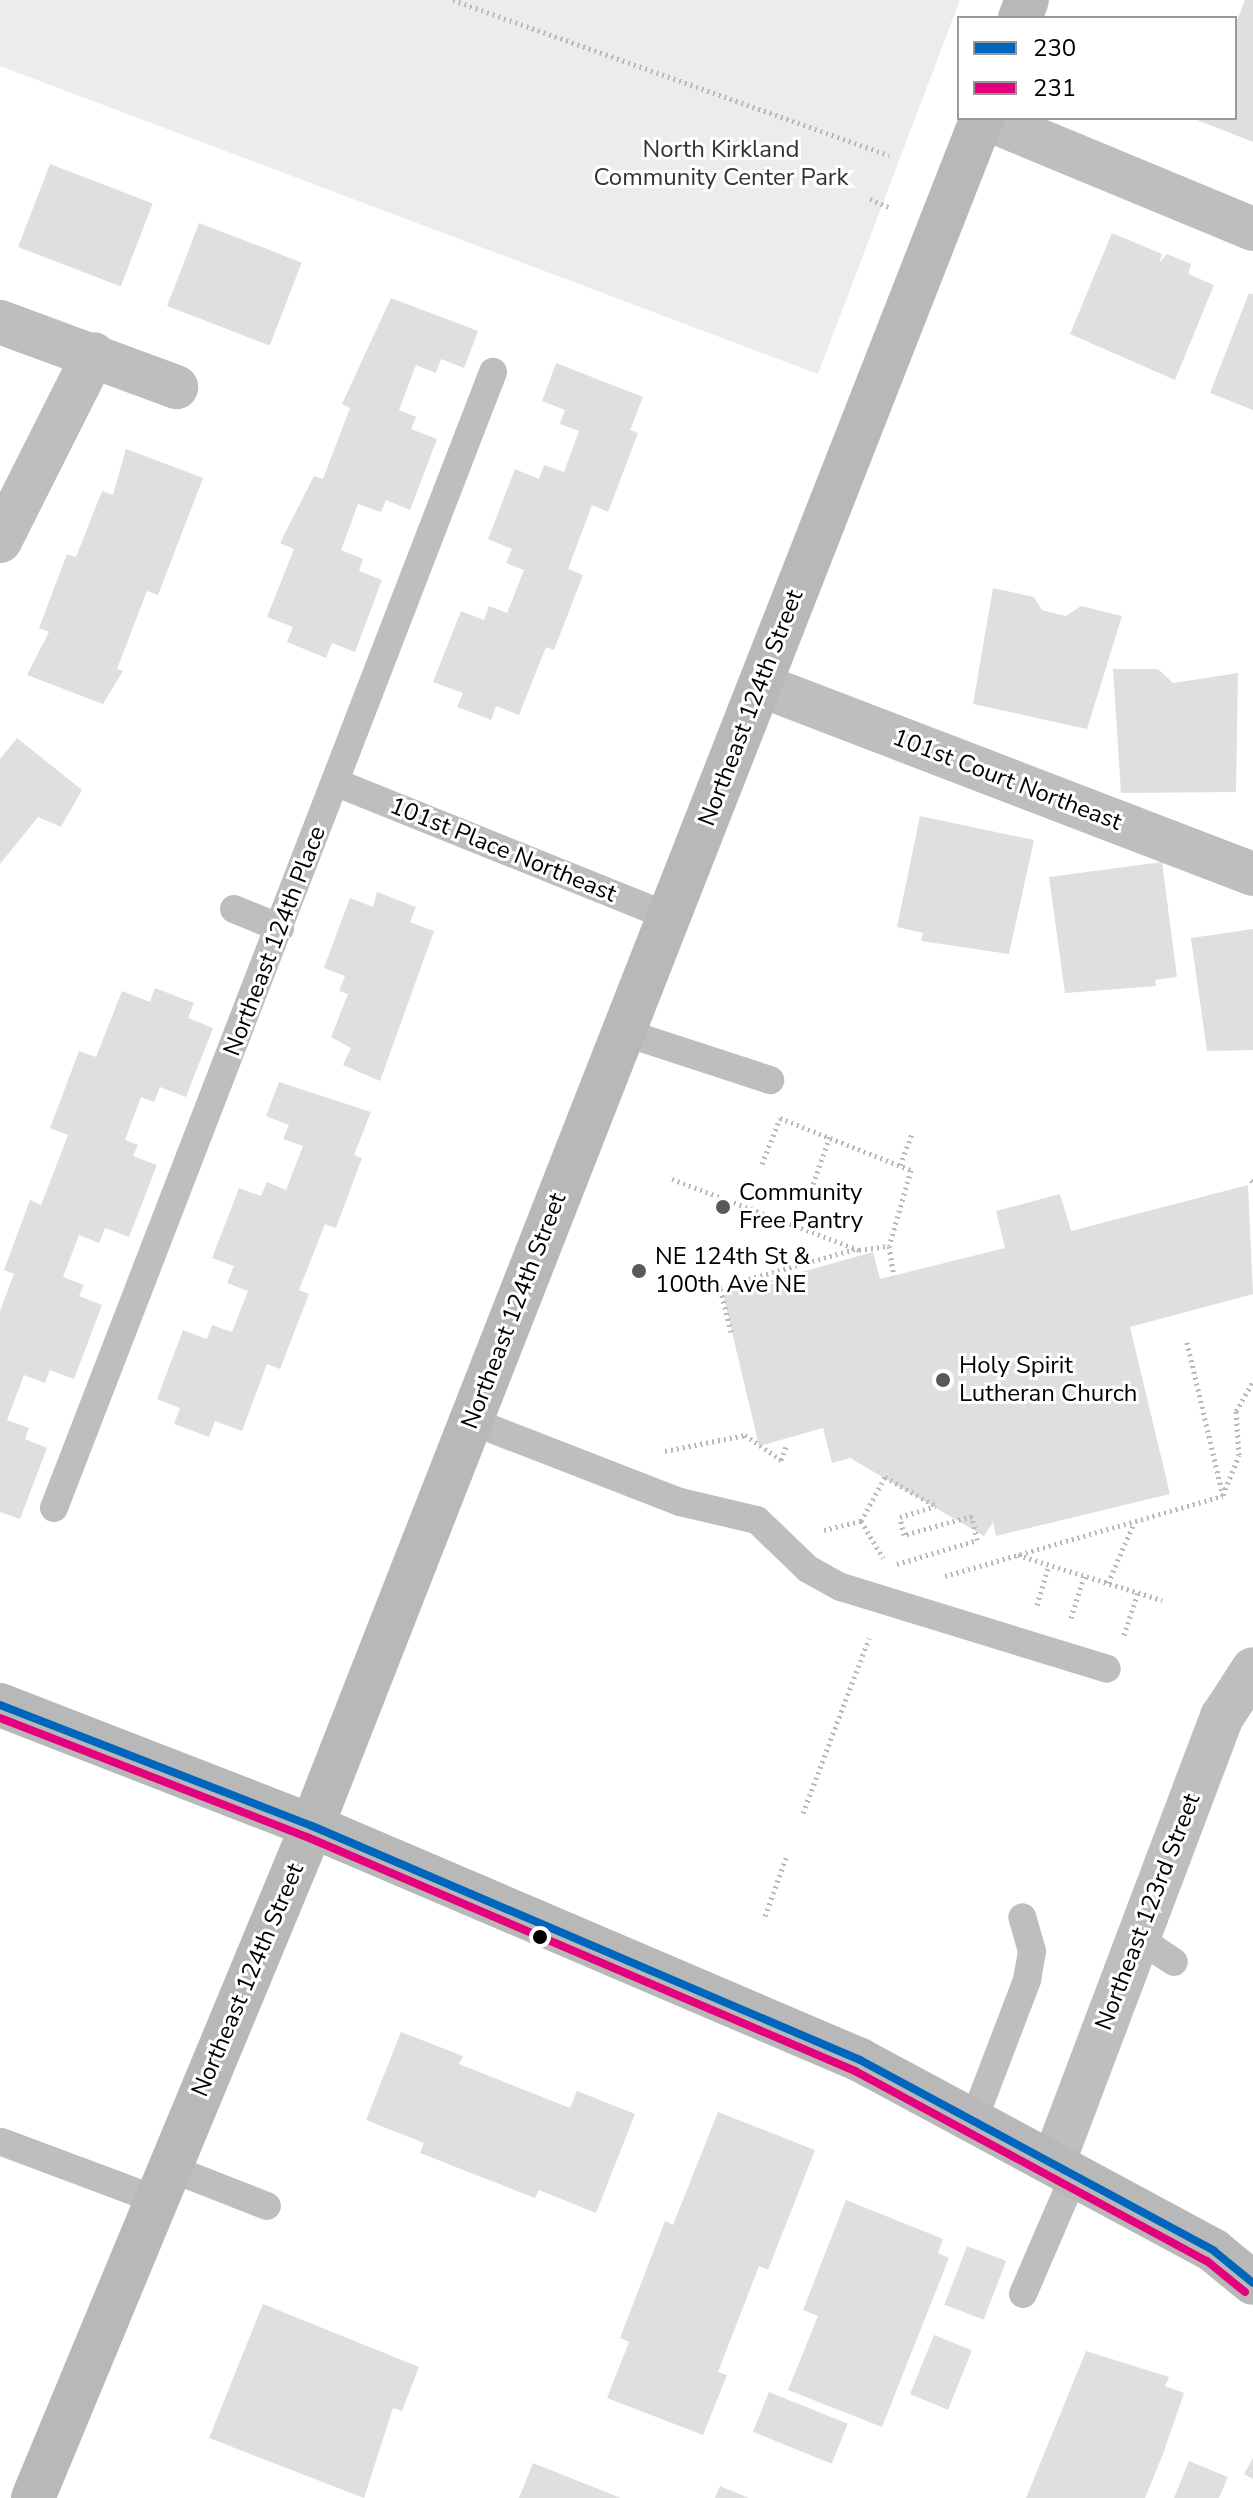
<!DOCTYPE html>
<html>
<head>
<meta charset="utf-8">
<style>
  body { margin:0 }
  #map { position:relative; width:1253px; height:2498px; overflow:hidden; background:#fff; font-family:"Nunito Sans",sans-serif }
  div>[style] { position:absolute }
  .green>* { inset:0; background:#ececec }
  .building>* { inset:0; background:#dfdfdf; transform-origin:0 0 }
  .round { border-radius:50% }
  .path>* { height:5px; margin-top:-2.5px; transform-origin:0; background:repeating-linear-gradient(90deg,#b9b9b9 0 2px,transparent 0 6px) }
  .lane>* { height:28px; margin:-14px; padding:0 14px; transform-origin:14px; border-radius:14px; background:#bebebe }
  .street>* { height:44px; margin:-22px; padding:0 22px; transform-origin:22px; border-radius:22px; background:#bebebe }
  .secondary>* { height:44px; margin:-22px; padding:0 22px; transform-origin:22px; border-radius:22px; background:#b8b8b8 }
  .bus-1>* { height:8px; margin:-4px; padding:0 4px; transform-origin:4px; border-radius:4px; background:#0065bd }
  .bus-2>* { height:8px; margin:-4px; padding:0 4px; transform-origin:4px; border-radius:4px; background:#e5007d }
  .dots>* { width:22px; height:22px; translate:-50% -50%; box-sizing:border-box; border:4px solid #fff; border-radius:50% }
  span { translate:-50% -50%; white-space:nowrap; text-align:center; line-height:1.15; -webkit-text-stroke:6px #fff; paint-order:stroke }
  .park-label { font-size:24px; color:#333 }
  .street-label { font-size:24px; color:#000 }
  .poi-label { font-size:24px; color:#000 }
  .left { translate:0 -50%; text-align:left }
  .legend { position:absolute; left:957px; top:16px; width:280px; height:104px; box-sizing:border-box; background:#fff; border:2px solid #999; margin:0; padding:10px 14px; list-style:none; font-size:24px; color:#000 }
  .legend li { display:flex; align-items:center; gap:16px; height:40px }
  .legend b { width:40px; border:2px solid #999 }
</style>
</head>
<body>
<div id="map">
  <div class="green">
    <div style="clip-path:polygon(0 0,960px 0,818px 374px,0 66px)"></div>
  </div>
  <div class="building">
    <div style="clip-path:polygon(1245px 0,1253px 0,1253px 142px,1192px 118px,1235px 118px,1235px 26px)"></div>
    <div style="left:50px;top:164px;width:110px;height:89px;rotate:21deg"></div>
    <div style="left:199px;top:223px;width:110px;height:89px;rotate:21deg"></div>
    <div style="clip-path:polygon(1112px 233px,1162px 254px,1159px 263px,1167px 254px,1191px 264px,1188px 274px,1214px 285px,1175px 380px,1070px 334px)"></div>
    <div style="clip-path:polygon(1249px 293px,1253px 294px,1253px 410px,1210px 393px)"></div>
    <div style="clip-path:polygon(391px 298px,478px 331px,464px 368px,441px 359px,436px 373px,416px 365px,399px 410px,416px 417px,411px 429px,437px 439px,410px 510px,386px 500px,381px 512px,358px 504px,341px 550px,363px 559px,359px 571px,382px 580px,355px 652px,332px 643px,326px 658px,287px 642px,293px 627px,267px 617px,294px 549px,280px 543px,314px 476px,323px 479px,350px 408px,342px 404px)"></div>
    <div style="clip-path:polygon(556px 363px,643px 397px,630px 430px,638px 433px,608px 512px,592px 505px,568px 569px,583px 575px,554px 650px,546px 647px,519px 715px,496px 706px,491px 720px,457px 707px,463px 693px,433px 682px,461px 611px,484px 620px,489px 606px,507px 613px,524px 570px,506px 563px,512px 549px,488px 539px,515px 469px,539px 479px,544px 465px,564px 472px,579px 431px,560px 424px,565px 410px,542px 401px)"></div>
    <div style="clip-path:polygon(126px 449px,203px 478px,158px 595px,147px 591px,117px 669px,123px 671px,103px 704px,27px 675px,49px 632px,39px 628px,67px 554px,76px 557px,102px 491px,113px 495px)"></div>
    <div style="clip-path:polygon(993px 588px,1034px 597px,1042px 610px,1066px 616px,1081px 606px,1122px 616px,1087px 729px,973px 704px)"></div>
    <div style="clip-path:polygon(1113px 669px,1158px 669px,1173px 683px,1238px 673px,1236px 792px,1121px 793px)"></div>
    <div style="clip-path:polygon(17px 738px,82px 790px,61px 827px,38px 817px,0 864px,0 759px)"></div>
    <div style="clip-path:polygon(920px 816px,1034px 840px,1009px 954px,921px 941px,923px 933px,897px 927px)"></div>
    <div style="clip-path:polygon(1162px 862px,1177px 977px,1155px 980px,1156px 986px,1065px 993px,1049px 877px)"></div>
    <div style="clip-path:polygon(377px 892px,416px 907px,410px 922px,434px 931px,380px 1081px,343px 1065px,351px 1048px,331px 1037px,348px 994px,339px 991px,345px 976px,324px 968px,350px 898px,373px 907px)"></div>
    <div style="clip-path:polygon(1253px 929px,1253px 1050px,1207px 1051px,1191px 938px)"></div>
    <div style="clip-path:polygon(155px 988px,194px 1003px,188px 1018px,213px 1028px,186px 1097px,160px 1087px,154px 1102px,141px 1097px,125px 1140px,138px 1145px,133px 1156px,157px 1165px,129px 1237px,105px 1228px,99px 1243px,79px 1235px,63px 1277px,84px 1285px,79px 1296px,102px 1305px,74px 1379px,50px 1370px,45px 1383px,24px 1375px,7px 1420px,29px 1428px,25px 1439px,47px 1448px,20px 1519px,0 1512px,0 1311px,14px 1274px,4px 1270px,30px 1200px,41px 1205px,68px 1135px,50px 1128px,79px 1051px,96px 1057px,122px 991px,150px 1002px)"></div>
    <div style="clip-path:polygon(279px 1082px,371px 1112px,354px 1155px,362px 1158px,336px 1228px,325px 1224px,299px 1290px,309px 1294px,280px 1369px,267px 1364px,242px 1431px,215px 1421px,209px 1437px,174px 1424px,180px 1408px,157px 1399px,183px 1330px,207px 1339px,212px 1325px,232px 1332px,248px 1291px,227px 1283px,234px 1266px,212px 1258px,239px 1188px,261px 1196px,267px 1182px,286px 1190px,303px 1146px,283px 1139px,289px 1125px,266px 1116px)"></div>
    <div style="clip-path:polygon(1248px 1185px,1253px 1294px,1130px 1327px,1170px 1494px,996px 1536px,993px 1522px,984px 1536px,850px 1458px,832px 1463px,823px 1428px,759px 1446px,723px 1294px,873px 1252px,880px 1279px,1005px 1248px,996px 1211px,1060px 1194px,1071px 1231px)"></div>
    <div class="round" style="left:717px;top:1204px;width:10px;height:10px"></div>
    <div style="clip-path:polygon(401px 2032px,463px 2056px,459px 2064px,570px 2108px,577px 2091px,635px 2114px,596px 2213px,539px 2190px,535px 2198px,420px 2153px,424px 2143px,366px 2120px)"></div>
    <div style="clip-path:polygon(718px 2112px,815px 2150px,768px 2270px,759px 2266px,718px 2372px,727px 2375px,703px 2435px,607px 2398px,629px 2342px,620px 2338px,665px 2221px,673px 2225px)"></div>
    <div style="clip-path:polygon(846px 2200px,943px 2239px,938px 2253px,949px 2258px,882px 2427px,788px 2390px,818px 2316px,803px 2310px)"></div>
    <div style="left:967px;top:2246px;width:42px;height:63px;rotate:21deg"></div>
    <div style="clip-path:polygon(263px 2304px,419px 2367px,402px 2411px,393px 2408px,364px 2498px,209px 2438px)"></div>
    <div style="left:934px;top:2335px;width:41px;height:64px;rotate:22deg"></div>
    <div style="clip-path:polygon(1086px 2351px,1169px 2377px,1165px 2386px,1184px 2393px,1163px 2454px,1145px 2498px,1026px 2498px)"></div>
    <div style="left:769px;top:2392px;width:85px;height:43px;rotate:22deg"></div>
    <div style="clip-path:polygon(1253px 2458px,1253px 2479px,1244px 2474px)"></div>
    <div style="clip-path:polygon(1189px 2461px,1228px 2477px,1219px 2498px,1174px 2498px)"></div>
    <div style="clip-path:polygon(533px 2463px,621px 2498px,519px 2498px)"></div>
    <div style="clip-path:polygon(720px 2486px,749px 2498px,715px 2498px)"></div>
  </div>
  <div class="path">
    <div style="left:453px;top:0;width:463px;rotate:19.6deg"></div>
    <div style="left:870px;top:199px;width:21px;rotate:23deg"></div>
    <div style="left:762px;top:1164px;width:49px;rotate:-68.6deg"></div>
    <div style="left:780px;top:1118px;width:141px;rotate:21.7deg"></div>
    <div style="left:911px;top:1170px;width:79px;rotate:106.1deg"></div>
    <div style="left:900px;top:1165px;width:33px;rotate:-69deg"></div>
    <div style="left:672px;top:1179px;width:200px;rotate:20.8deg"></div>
    <div style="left:859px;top:1250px;width:30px;rotate:-8deg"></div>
    <div style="left:889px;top:1246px;width:30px;rotate:81deg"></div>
    <div style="left:1251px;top:1180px;width:3px;rotate:45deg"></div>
    <div style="left:813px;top:1184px;width:51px;rotate:-70.5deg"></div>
    <div style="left:731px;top:1332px;width:46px;rotate:-103.7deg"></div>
    <div style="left:720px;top:1287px;width:140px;rotate:-15.7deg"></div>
    <div style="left:665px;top:1451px;width:82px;rotate:-11.3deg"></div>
    <div style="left:745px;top:1435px;width:44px;rotate:34.8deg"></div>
    <div style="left:781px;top:1460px;width:17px;rotate:-69deg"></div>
    <div style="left:1223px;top:1495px;width:43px;rotate:-68.2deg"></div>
    <div style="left:1239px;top:1455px;width:44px;rotate:-93.9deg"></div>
    <div style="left:1236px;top:1411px;width:34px;rotate:-60deg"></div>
    <div style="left:861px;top:1521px;width:43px;rotate:59.3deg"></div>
    <div style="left:824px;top:1530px;width:38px;rotate:-14deg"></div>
    <div style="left:861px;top:1521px;width:50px;rotate:-61.4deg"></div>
    <div style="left:885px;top:1477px;width:59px;rotate:29.6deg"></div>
    <div style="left:1018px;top:1555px;width:151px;rotate:17.4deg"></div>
    <div style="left:897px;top:1564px;width:84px;rotate:-16.7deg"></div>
    <div style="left:977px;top:1540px;width:25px;rotate:-102deg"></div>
    <div style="left:972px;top:1516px;width:71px;rotate:164.4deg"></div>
    <div style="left:904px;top:1535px;width:18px;rotate:-103deg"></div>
    <div style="left:900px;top:1517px;width:37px;rotate:-17deg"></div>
    <div style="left:945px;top:1576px;width:289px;rotate:-16.1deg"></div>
    <div style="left:1223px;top:1496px;width:158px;rotate:-103.2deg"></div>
    <div style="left:1108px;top:1583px;width:65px;rotate:-66.6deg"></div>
    <div style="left:1037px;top:1605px;width:42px;rotate:-73.3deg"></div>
    <div style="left:1071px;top:1618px;width:44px;rotate:-72.8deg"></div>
    <div style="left:1124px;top:1635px;width:45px;rotate:-72deg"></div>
    <div style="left:803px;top:1813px;width:187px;rotate:-69.3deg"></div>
    <div style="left:765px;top:1916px;width:62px;rotate:-70.1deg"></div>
  </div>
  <div class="lane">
    <div style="left:337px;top:783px;width:359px;rotate:21.9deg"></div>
    <div style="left:234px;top:909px;width:50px;rotate:22.4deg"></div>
    <div style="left:623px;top:1032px;width:155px;rotate:18.1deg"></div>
    <div style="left:471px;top:1421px;width:224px;rotate:21.2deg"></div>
    <div style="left:680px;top:1502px;width:79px;rotate:13.2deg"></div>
    <div style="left:757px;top:1520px;width:71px;rotate:43.9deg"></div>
    <div style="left:808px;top:1569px;width:38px;rotate:29deg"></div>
    <div style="left:841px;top:1587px;width:278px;rotate:17.1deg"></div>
    <div style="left:54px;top:1508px;width:1218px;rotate:-68.87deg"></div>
    <div style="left:1138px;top:1938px;width:43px;rotate:33.7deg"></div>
    <div style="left:974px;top:2119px;width:149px;rotate:-69.1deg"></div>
    <div style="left:1027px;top:1980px;width:29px;rotate:-80deg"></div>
    <div style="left:1032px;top:1951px;width:35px;rotate:-106deg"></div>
    <div style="left:2px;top:2142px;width:165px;rotate:20.5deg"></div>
    <div style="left:170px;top:2168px;width:104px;rotate:21.4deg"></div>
    <div style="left:1023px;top:2294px;width:132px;rotate:-66.7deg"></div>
  </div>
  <div class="street">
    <div style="left:985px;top:118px;width:290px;rotate:22.5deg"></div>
    <div style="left:0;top:322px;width:188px;rotate:20.3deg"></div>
    <div style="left:0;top:541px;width:209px;rotate:-63.3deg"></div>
    <div style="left:760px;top:685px;width:528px;rotate:20.98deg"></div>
    <div style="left:1054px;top:2161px;width:475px;rotate:-69.3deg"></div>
    <div style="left:1222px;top:1717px;width:57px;rotate:-57.1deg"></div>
  </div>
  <div class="secondary">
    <div style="left:1020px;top:18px;width:19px;rotate:-69deg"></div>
    <div style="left:0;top:1705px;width:335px;rotate:21.2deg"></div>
    <div style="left:312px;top:1826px;width:596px;rotate:23.12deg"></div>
    <div style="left:860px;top:2060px;width:402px;rotate:28.3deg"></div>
    <div style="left:1214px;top:2251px;width:50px;rotate:39.4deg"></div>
    <div style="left:33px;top:2498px;width:728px;rotate:-67.45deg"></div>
    <div style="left:312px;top:1826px;width:1835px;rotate:-68.58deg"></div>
  </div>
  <div class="bus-1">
    <div style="left:0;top:1705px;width:335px;rotate:21.2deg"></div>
    <div style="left:312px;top:1826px;width:596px;rotate:23.12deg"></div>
    <div style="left:860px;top:2060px;width:402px;rotate:28.3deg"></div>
    <div style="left:1214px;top:2251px;width:50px;rotate:39.4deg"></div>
  </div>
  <div class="bus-2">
    <div style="left:0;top:1718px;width:329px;rotate:21.2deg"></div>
    <div style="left:307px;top:1837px;width:596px;rotate:23.12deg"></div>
    <div style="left:855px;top:2071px;width:400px;rotate:28.4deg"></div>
    <div style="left:1207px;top:2261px;width:49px;rotate:39.2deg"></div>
  </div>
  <div class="dots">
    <div style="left:723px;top:1207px;background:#595959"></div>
    <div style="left:639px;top:1271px;background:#595959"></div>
    <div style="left:943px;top:1380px;background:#595959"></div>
    <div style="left:540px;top:1937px;background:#000"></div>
  </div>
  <div class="park-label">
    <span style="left:721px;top:164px">North Kirkland<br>Community Center Park</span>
  </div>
  <div class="street-label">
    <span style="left:751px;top:708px;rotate:-69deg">Northeast 124th Street</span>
    <span style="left:1007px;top:780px;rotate:21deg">101st Court Northeast</span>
    <span style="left:503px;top:850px;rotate:22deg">101st Place Northeast</span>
    <span style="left:275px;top:941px;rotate:-69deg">Northeast 124th Place</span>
    <span style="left:514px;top:1311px;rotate:-69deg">Northeast 124th Street</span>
    <span style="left:1148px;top:1912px;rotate:-69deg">Northeast 123rd Street</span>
    <span style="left:248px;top:1980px;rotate:-67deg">Northeast 124th Street</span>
  </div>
  <div class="poi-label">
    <span class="left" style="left:739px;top:1207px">Community<br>Free Pantry</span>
    <span class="left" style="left:655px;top:1271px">NE 124th St &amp;<br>100th Ave NE</span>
    <span class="left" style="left:959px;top:1380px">Holy Spirit<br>Lutheran Church</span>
  </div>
  <ul class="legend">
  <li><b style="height:10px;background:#0065bd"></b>230</li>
  <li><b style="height:10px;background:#e5007d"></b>231</li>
  </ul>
</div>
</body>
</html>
